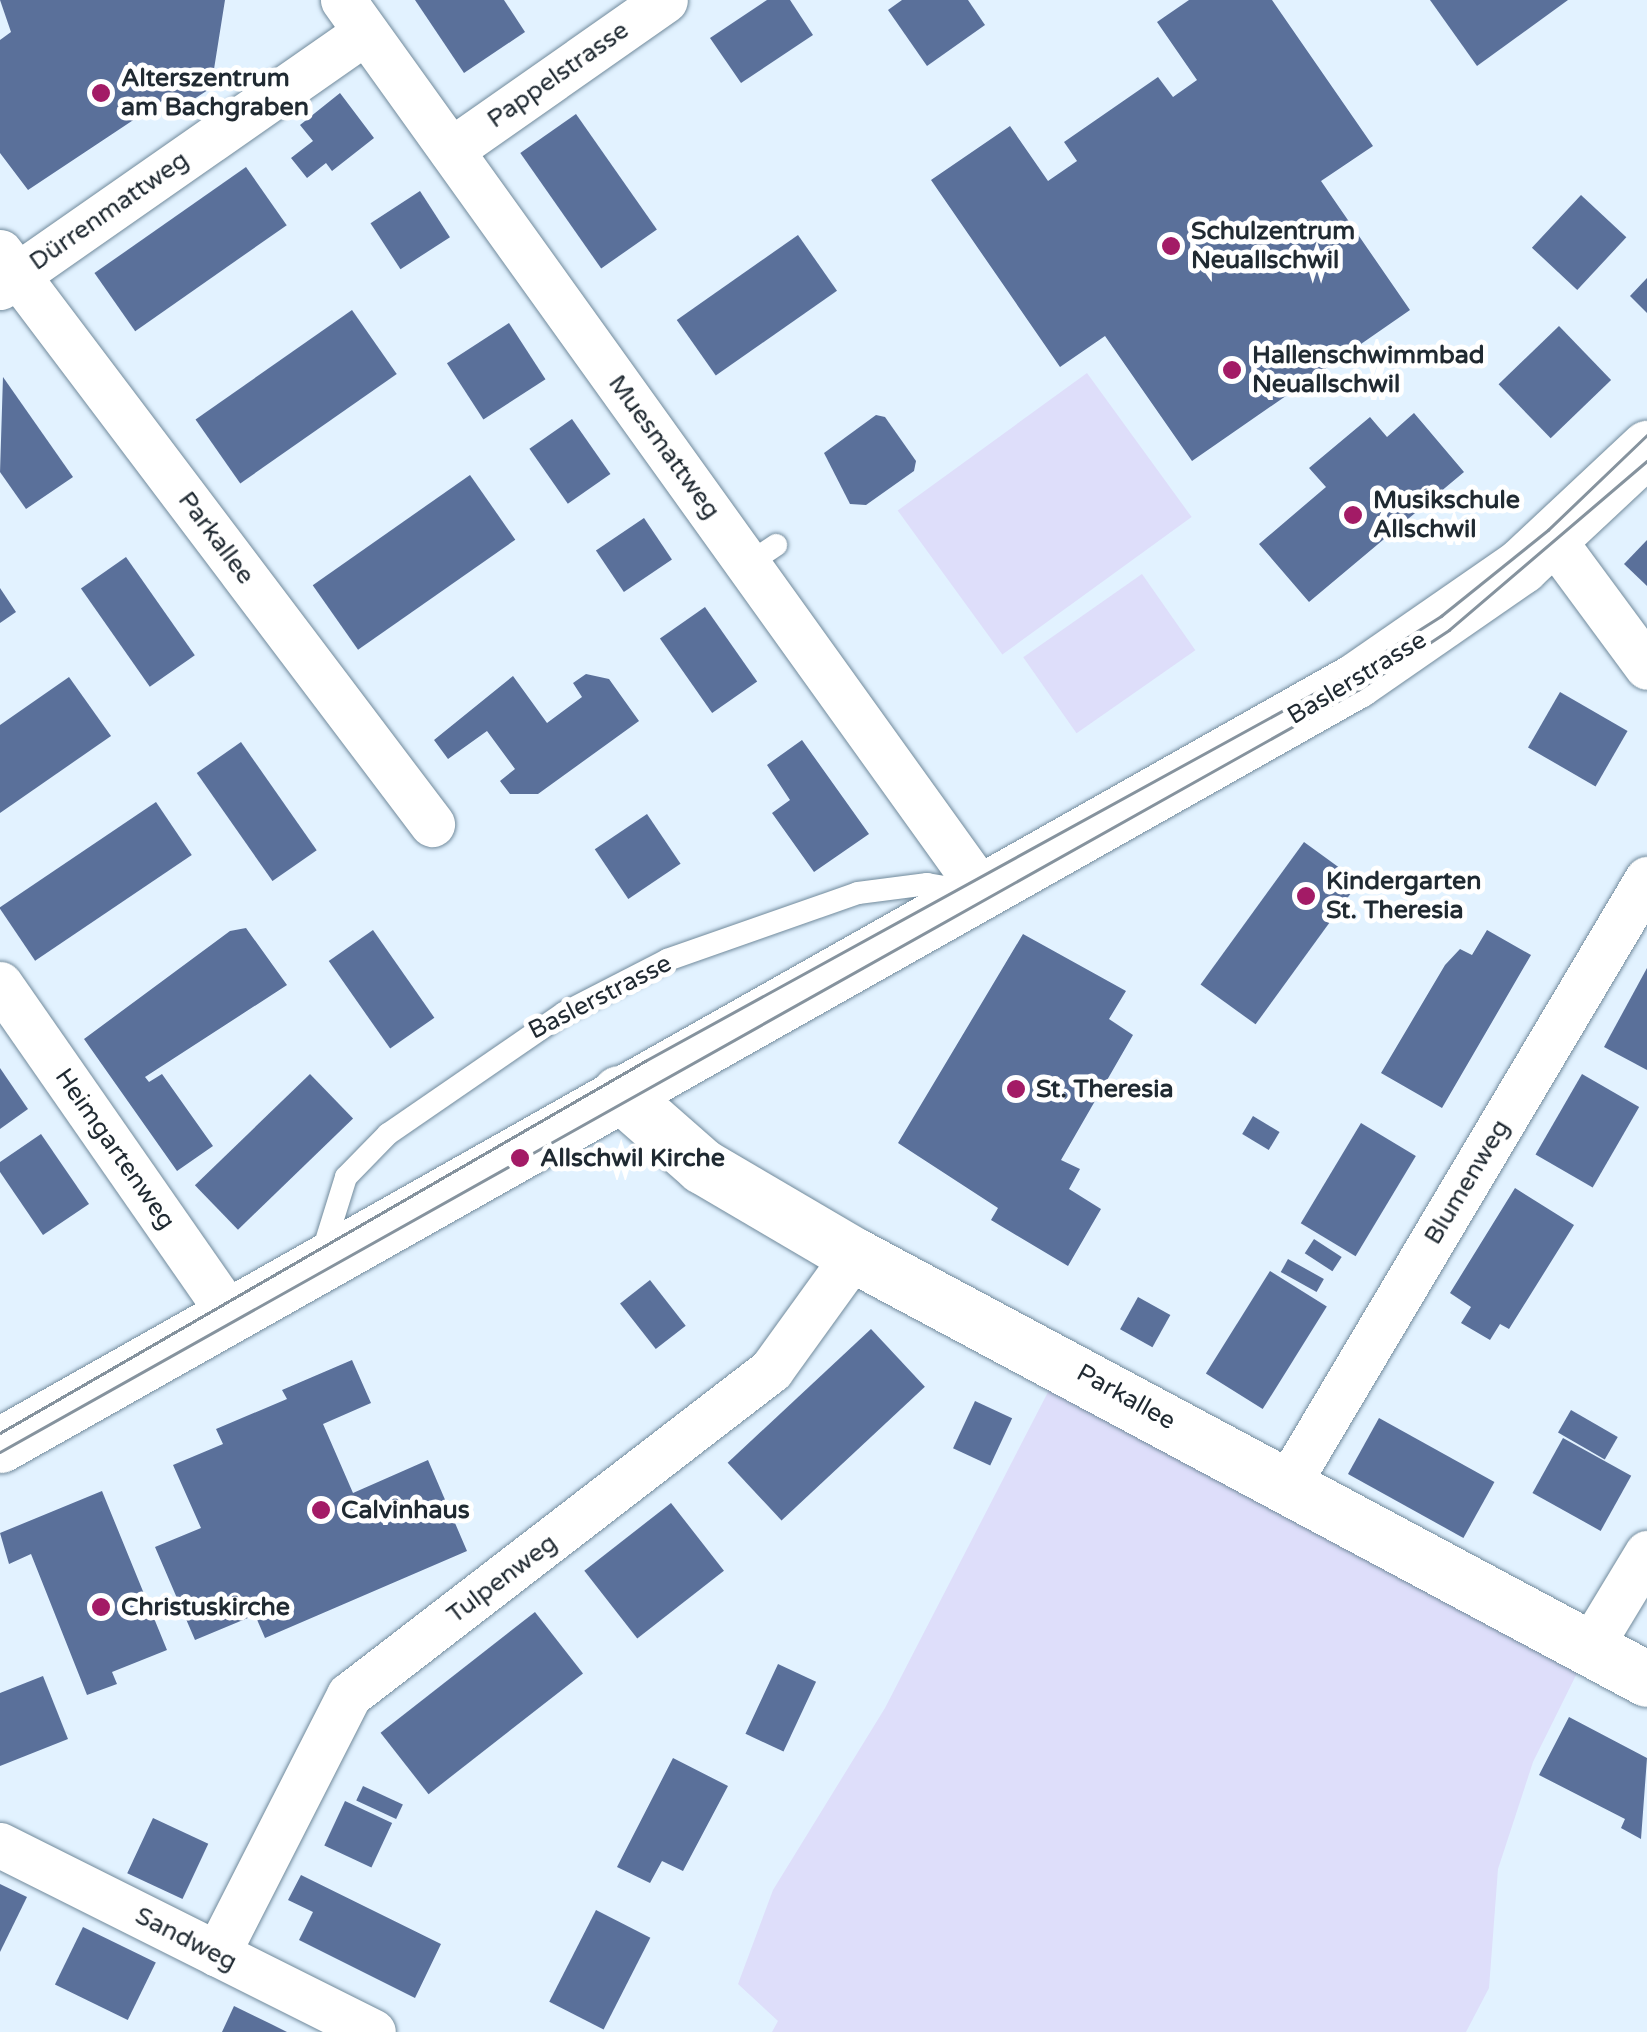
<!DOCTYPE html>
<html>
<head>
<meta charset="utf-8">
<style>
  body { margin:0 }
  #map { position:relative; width:1647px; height:2032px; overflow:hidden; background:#e2f2ff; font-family:"Varela Round",sans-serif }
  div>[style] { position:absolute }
  .green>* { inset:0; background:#dedefa; transform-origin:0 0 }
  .building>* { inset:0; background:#5a709a; transform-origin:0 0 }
  .roads { filter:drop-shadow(0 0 2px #718a9c) drop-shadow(0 0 2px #718a9c) }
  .service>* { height:22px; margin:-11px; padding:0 11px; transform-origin:11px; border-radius:11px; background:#fff }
  .minor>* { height:45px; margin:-22.5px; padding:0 22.5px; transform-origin:22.5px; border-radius:22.5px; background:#fff }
  .tertiary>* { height:55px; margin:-27.5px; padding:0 27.5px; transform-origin:27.5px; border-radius:27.5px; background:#fff }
  .secondary>* { height:55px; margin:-27.5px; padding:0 27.5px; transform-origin:27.5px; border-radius:27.5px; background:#fff }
  .tram>* { height:2.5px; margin:-1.25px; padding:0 1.25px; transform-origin:1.25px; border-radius:1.25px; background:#86939e }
  .dots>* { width:28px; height:28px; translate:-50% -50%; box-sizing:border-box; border:5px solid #fff; border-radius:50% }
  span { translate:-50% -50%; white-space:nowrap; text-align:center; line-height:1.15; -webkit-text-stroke:10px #fff; paint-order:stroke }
  .street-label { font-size:25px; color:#202a32 }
  .poi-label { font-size:25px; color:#202a32; font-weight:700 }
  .left { translate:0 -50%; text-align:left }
</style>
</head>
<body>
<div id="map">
  <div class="green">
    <div style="left:1087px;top:373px;width:178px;height:234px;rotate:54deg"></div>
    <div style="left:1142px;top:574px;width:93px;height:145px;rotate:55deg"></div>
    <div style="clip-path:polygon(1063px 1363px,1590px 1647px,1533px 1762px,1498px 1869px,1489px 1988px,1466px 2032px,772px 2032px,778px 2021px,738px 1984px,773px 1890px,885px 1708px)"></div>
  </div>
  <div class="building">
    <div style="clip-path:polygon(0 0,225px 0,211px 88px,188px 103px,165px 99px,28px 190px,0 153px,0 40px,11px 32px)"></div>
    <div style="clip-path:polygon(415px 0,504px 0,525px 32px,464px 73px)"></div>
    <div style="clip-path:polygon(767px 0,790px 0,813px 35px,741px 83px,710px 38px)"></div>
    <div style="clip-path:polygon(902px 0,968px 0,985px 25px,927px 66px,888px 10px)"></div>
    <div style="clip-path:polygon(1189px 0,1272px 0,1373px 146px,1321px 181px,1410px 310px,1192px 461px,1105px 336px,1060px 367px,931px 180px,1010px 126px,1048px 181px,1077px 161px,1064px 142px,1158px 77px,1173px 97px,1197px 80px,1157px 22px)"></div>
    <div style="clip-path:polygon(1430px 0,1568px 0,1477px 66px)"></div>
    <div style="clip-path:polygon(340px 93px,374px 138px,332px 171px,326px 163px,307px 178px,291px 158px,313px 141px,300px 125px)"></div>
    <div style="left:576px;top:114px;width:141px;height:68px;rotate:55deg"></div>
    <div style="left:246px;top:167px;width:71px;height:185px;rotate:55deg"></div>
    <div style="left:420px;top:191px;width:55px;height:59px;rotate:57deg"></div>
    <div style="left:1581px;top:195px;width:62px;height:72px;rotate:43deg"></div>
    <div style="left:798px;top:235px;width:68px;height:148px;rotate:55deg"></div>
    <div style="clip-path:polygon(1647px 278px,1647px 313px,1630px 296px)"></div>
    <div style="left:352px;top:310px;width:78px;height:191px;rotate:55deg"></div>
    <div style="left:509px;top:323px;width:67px;height:74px;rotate:57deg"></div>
    <div style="left:1559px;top:326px;width:75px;height:84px;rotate:46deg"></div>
    <div style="clip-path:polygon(3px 377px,73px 477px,26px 509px,0 472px)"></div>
    <div style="clip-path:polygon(1414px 413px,1464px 472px,1309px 602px,1259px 544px,1326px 487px,1309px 468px,1370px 417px,1387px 437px)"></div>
    <div style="clip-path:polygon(876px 415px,885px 417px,916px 461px,914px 471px,866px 505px,850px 504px,824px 453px)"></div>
    <div style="left:572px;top:419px;width:67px;height:52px;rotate:55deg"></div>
    <div style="left:470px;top:475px;width:79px;height:192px;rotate:55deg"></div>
    <div style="left:644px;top:518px;width:50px;height:58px;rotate:56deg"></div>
    <div style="clip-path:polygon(1647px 540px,1647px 586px,1624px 564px)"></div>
    <div style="left:126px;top:557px;width:120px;height:55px;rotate:55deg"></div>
    <div style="clip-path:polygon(0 588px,16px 612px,0 623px)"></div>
    <div style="left:705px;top:607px;width:91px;height:55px;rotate:55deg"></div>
    <div style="clip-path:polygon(586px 674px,609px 679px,639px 721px,538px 794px,510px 794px,500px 781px,515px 769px,487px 731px,448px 759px,434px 740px,513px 676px,547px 723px,582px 697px,573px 683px)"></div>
    <div style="clip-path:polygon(69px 677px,111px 736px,0 813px,0 725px)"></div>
    <div style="left:1560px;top:692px;width:78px;height:64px;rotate:30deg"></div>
    <div style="clip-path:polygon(802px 740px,869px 834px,814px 872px,772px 813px,790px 800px,767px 765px)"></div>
    <div style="left:241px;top:742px;width:132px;height:54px;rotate:55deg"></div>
    <div style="left:156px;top:802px;width:64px;height:189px;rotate:56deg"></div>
    <div style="left:647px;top:814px;width:60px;height:63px;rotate:56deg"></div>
    <div style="left:1304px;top:842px;width:68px;height:176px;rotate:36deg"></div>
    <div style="clip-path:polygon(246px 928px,287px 985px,145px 1077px,149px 1082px,162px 1074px,213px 1146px,177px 1171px,84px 1039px,230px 931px)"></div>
    <div style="left:373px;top:930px;width:107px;height:54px;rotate:55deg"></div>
    <div style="clip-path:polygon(1487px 930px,1531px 955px,1442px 1108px,1381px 1073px,1445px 965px,1460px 949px,1472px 955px)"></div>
    <div style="clip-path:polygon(1023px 934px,1126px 991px,1109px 1019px,1133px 1035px,1061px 1160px,1080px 1169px,1069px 1189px,1101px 1209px,1068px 1266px,991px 1220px,998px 1208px,898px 1143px)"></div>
    <div style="clip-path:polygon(1647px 968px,1647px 1070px,1604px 1047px)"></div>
    <div style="clip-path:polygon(0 1068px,28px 1109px,0 1129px)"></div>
    <div style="left:310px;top:1074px;width:62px;height:160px;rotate:46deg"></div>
    <div style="left:1582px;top:1074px;width:66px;height:93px;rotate:30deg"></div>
    <div style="left:1253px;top:1116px;width:31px;height:21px;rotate:31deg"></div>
    <div style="left:1361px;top:1123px;width:64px;height:117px;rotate:31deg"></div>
    <div style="clip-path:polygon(41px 1134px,89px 1204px,43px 1235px,0 1172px,0 1162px)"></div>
    <div style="clip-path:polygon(1515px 1188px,1574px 1225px,1509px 1329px,1500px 1324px,1490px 1340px,1461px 1323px,1471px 1307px,1450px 1293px)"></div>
    <div style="left:1314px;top:1239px;width:33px;height:17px;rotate:33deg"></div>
    <div style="left:1288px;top:1259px;width:41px;height:15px;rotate:29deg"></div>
    <div style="left:1270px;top:1271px;width:67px;height:121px;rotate:32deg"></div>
    <div style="left:650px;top:1280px;width:58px;height:38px;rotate:52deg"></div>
    <div style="left:1138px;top:1297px;width:37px;height:37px;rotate:29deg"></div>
    <div style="left:871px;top:1329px;width:79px;height:196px;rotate:47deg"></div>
    <div style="clip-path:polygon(352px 1360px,371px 1403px,323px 1424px,353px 1493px,428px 1460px,467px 1551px,265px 1638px,255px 1615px,195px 1640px,155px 1547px,201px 1528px,173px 1465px,223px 1444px,216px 1429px,287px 1399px,282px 1390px)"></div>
    <div style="left:975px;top:1401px;width:41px;height:52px;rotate:25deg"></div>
    <div style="left:1571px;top:1410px;width:54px;height:26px;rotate:30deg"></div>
    <div style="left:1379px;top:1418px;width:132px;height:64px;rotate:29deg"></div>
    <div style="left:1563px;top:1438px;width:78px;height:63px;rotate:29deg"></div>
    <div style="clip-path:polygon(102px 1491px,167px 1650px,112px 1672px,117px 1684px,87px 1695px,31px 1554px,9px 1564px,0 1533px)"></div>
    <div style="left:671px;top:1503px;width:86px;height:110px;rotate:52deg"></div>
    <div style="left:535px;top:1612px;width:78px;height:196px;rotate:52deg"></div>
    <div style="left:778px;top:1664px;width:42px;height:77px;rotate:25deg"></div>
    <div style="clip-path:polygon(43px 1676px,68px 1739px,0 1766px,0 1693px)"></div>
    <div style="clip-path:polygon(1569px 1717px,1647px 1758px,1641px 1839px,1621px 1828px,1625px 1819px,1539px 1775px)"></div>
    <div style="clip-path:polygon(673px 1758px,728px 1786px,683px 1871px,662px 1861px,650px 1883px,617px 1867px)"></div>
    <div style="left:363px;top:1786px;width:44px;height:16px;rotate:25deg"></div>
    <div style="left:345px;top:1801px;width:52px;height:49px;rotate:25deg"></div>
    <div style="left:153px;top:1818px;width:61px;height:61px;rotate:25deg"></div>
    <div style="clip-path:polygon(301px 1875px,441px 1944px,415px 1998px,299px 1940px,313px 1912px,288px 1900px)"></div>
    <div style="clip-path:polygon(0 1884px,27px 1897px,0 1952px)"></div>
    <div style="left:596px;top:1910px;width:61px;height:103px;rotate:27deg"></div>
    <div style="left:83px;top:1927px;width:81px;height:64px;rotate:26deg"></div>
    <div style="clip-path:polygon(234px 2006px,271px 2024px,287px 2032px,222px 2032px)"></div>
  </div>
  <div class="roads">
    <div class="service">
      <div style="left:748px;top:564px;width:34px;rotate:-34deg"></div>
      <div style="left:322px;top:1254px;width:81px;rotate:-72.7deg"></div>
      <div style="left:346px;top:1177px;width:60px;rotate:-45.7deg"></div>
      <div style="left:388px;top:1134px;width:214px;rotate:-34.5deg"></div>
      <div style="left:564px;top:1013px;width:116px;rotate:-27.2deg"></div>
      <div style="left:667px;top:960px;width:202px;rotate:-19.3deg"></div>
      <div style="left:858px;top:893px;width:70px;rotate:-7.4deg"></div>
      <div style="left:927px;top:884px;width:40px;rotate:10deg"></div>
    </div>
    <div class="minor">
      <div style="left:343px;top:0;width:1100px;rotate:54.36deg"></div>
      <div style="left:451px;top:150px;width:261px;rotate:-35deg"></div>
      <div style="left:0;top:252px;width:717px;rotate:52.94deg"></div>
      <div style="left:0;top:287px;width:445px;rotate:-34.9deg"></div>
      <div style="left:1552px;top:538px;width:160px;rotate:53.6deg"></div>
      <div style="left:0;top:984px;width:403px;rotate:55.2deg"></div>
      <div style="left:1287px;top:1485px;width:705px;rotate:-59.29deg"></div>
      <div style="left:1590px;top:1647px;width:110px;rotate:-58.8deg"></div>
      <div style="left:0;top:1845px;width:417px;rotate:26.6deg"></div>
      <div style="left:217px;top:1954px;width:291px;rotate:-63deg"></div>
      <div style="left:349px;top:1695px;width:533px;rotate:-37.6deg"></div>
      <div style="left:771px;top:1370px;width:142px;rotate:-54.2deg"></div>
    </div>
    <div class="tertiary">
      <div style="left:619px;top:1093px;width:111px;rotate:41.3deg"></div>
      <div style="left:702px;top:1166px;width:176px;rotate:30.4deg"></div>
      <div style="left:854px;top:1255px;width:899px;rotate:28.13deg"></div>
    </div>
    <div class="secondary">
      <div style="left:0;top:1445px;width:1556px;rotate:-29.42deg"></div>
      <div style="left:1355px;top:681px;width:202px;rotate:-34.7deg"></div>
      <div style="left:1521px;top:566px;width:173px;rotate:-43.1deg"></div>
    </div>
  </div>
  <div class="tram">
    <div style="left:0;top:1433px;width:745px;rotate:-29.97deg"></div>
    <div style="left:645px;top:1061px;width:806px;rotate:-28.79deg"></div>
    <div style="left:1351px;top:673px;width:107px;rotate:-32.3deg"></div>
    <div style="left:1441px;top:616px;width:137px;rotate:-38.8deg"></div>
    <div style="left:1548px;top:530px;width:137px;rotate:-43.8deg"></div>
    <div style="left:0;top:1452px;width:1557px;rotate:-29.3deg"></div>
    <div style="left:1358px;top:690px;width:109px;rotate:-33.4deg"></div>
    <div style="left:1449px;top:630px;width:260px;rotate:-40.5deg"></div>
  </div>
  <div class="dots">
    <div style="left:101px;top:93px;background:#a31b66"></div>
    <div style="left:1171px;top:246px;background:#a31b66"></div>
    <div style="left:1232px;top:370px;background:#a31b66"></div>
    <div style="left:1353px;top:515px;background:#a31b66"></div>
    <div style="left:1306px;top:896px;background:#a31b66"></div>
    <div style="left:1016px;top:1089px;background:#a31b66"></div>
    <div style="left:520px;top:1158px;background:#a31b66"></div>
    <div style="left:321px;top:1510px;background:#a31b66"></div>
    <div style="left:101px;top:1607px;background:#a31b66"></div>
  </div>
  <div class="street-label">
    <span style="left:558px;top:75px;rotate:-35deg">Pappelstrasse</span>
    <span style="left:109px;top:211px;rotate:-35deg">Dürrenmattweg</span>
    <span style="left:664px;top:447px;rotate:54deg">Muesmattweg</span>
    <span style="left:216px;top:538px;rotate:53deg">Parkallee</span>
    <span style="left:1357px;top:678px;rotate:-31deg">Baslerstrasse</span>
    <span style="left:600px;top:997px;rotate:-27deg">Baslerstrasse</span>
    <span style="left:115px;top:1149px;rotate:55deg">Heimgartenweg</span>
    <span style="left:1467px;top:1182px;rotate:-59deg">Blumenweg</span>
    <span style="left:1126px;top:1397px;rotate:29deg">Parkallee</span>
    <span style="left:502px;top:1579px;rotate:-37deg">Tulpenweg</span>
    <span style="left:186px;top:1939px;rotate:27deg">Sandweg</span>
  </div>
  <div class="poi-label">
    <span class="left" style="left:121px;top:93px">Alterszentrum<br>am Bachgraben</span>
    <span class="left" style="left:1191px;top:246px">Schulzentrum<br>Neuallschwil</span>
    <span class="left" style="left:1252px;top:370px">Hallenschwimmbad<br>Neuallschwil</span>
    <span class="left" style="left:1373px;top:515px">Musikschule<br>Allschwil</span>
    <span class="left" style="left:1326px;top:896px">Kindergarten<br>St. Theresia</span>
    <span class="left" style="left:1036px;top:1089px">St. Theresia</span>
    <span class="left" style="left:540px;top:1158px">Allschwil Kirche</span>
    <span class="left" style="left:341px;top:1510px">Calvinhaus</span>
    <span class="left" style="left:121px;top:1607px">Christuskirche</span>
  </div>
</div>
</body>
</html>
